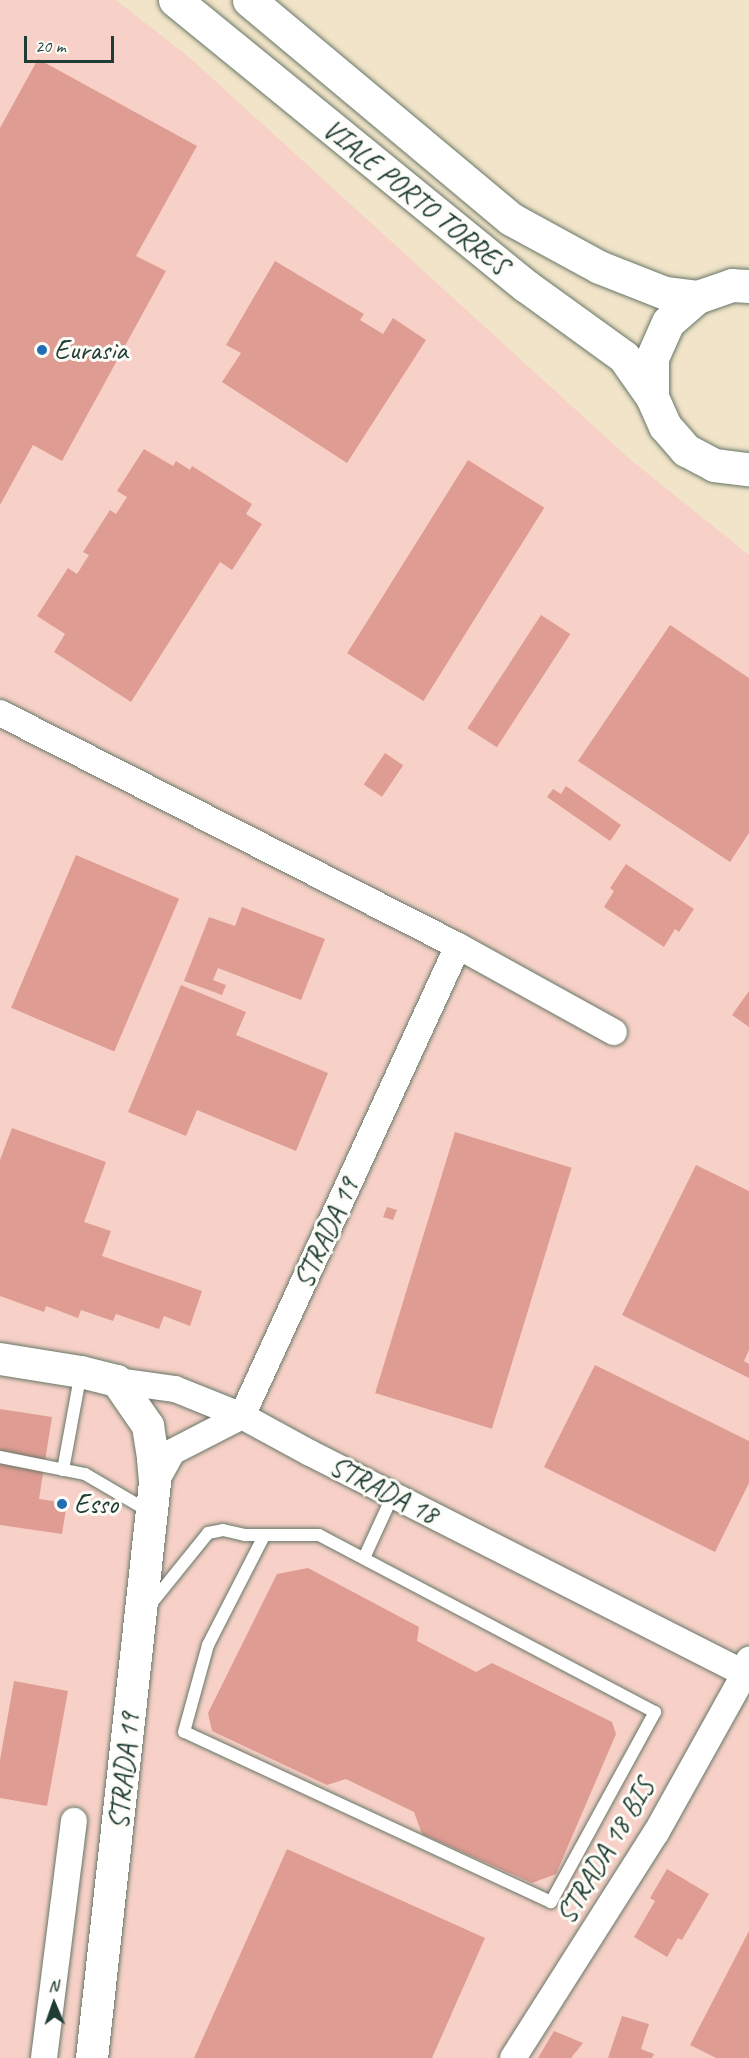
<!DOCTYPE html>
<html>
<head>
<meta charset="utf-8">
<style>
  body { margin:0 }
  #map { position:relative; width:749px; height:2058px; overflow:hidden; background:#f1e4c8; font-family:Caveat,sans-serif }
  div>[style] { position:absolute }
  .built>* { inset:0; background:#f7d1c7 }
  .building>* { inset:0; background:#df9c93; transform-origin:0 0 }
  .roads { filter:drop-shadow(0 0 2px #687768) drop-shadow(0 0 2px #687768) }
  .service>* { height:12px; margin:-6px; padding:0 6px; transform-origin:6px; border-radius:6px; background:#fff }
  .minor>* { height:26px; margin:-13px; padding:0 13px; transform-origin:13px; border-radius:13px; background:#fff }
  .tertiary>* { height:32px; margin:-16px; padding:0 16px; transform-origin:16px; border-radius:16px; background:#fff }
  .secondary>* { height:33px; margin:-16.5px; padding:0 16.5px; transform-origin:16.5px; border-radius:16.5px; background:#fff }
  .dots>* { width:16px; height:16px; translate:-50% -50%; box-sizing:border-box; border:3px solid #fdfcf7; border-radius:50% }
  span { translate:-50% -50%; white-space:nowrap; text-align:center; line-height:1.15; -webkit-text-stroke:6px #fdfcf7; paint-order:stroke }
  .street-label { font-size:28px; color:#1f3d34 }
  .poi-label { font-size:28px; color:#1f3d34 }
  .left { translate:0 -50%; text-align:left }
  .north { position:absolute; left:24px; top:1974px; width:60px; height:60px; -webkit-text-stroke:4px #fdfcf7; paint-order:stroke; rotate:358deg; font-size:16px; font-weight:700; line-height:24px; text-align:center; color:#1f3d34 }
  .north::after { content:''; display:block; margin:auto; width:21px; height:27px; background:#1f3d34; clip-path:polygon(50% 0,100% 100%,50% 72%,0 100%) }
  .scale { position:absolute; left:24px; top:36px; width:90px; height:27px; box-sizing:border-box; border:3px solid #1f3d34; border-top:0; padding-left:8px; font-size:18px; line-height:21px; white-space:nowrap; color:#1f3d34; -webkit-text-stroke:4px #fdfcf7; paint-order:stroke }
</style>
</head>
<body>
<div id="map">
  <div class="built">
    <div style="clip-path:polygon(0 0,116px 0,190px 58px,632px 461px,749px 555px,749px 2058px,0 2058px)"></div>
  </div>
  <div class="building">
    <div style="clip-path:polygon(38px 59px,197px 146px,136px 256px,166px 271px,62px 461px,33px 445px,0 505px,0 128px)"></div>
    <div style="clip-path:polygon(275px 261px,364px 314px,360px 320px,383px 334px,393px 318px,426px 340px,347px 463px,222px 382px,241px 353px,226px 345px)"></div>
    <div style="clip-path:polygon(144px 449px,173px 466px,176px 461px,190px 470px,192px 466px,252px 504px,246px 514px,262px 524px,232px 570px,220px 562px,131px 702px,54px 652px,65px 634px,37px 616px,68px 568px,77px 574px,89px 555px,83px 552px,110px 510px,116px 514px,127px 497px,117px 491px)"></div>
    <div style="left:468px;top:460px;width:90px;height:228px;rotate:32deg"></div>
    <div style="left:541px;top:615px;width:35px;height:135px;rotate:33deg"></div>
    <div style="clip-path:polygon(670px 625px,749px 678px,749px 833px,730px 862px,578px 761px)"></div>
    <div style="left:385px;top:753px;width:22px;height:38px;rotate:34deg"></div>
    <div style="clip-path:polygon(566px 786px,621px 825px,610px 841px,547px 797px,553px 789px,561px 794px)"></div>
    <div style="left:76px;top:855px;width:112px;height:166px;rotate:23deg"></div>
    <div style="clip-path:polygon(626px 864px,694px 909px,679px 932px,675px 929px,664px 947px,604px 907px,614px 891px,610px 888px)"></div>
    <div style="clip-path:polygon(242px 907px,325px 939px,301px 1000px,218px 968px,213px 980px,226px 985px,222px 995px,184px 981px,209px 917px,235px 926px)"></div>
    <div style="clip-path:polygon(181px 985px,246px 1012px,236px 1035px,328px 1073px,296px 1151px,197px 1110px,186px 1136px,128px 1112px)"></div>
    <div style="clip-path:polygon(749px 991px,749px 1027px,732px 1015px)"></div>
    <div style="clip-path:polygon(12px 1128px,106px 1162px,84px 1222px,111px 1231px,102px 1256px,202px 1291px,190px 1326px,164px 1316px,159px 1329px,116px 1314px,113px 1321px,81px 1310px,78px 1318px,46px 1306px,44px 1312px,0 1296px,0 1160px)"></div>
    <div style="left:455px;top:1132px;width:122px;height:273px;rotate:17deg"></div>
    <div style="clip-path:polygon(696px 1165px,749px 1191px,749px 1350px,744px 1361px,749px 1364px,749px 1378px,622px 1315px)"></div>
    <div style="clip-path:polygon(387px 1207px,397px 1210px,393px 1220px,383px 1217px)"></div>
    <div style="clip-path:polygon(595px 1365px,749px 1441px,749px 1483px,715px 1552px,544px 1467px)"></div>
    <div style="clip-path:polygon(0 1409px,52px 1417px,39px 1499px,67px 1503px,62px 1534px,0 1525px)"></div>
    <div style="clip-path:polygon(308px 1568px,419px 1627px,417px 1641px,476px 1672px,492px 1663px,612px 1722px,616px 1734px,556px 1874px,532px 1883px,422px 1834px,414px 1812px,346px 1779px,327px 1785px,212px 1731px,208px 1713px,277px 1574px)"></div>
    <div style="clip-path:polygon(14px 1681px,68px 1691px,47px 1806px,0 1798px,0 1760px)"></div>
    <div style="clip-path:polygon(287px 1849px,485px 1938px,432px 2058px,194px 2058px)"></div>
    <div style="clip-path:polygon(667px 1869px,709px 1894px,682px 1940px,678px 1938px,667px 1957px,634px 1937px,655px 1901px,650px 1898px)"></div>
    <div style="clip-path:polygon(749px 1931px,749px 2058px,716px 2058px,690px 2045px)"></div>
    <div style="clip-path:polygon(622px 2016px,649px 2024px,641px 2049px,654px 2054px,652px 2058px,608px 2058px)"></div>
    <div style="clip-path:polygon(554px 2031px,583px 2043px,571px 2058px,538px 2058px)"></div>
  </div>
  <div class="roads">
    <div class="service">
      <div style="left:0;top:1457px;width:87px;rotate:11.3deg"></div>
      <div style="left:85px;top:1474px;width:75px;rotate:30.3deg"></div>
      <div style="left:63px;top:1470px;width:100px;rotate:-79.6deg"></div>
      <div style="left:364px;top:1558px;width:69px;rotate:-65.3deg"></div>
      <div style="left:150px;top:1605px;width:92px;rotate:-51.1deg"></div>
      <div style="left:208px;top:1533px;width:15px;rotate:-11deg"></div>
      <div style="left:223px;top:1530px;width:23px;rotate:13deg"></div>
      <div style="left:245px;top:1535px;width:74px"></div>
      <div style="left:319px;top:1535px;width:380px;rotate:27.8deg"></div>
      <div style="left:655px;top:1712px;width:217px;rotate:118.7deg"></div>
      <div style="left:551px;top:1902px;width:404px;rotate:-155.1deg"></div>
      <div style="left:184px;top:1732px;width:90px;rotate:-74.6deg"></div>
      <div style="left:208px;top:1645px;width:123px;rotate:-62.8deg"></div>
    </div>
    <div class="minor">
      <div style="left:0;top:713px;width:514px;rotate:26.96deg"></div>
      <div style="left:458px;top:946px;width:178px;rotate:28.9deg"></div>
      <div style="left:117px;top:1381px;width:59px;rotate:7.9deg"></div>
      <div style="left:175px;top:1389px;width:72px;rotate:21.9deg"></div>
      <div style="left:242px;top:1416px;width:77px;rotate:28.6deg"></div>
      <div style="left:310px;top:1453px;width:492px;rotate:26.9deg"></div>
      <div style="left:155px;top:1483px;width:35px;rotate:-61deg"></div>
      <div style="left:172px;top:1452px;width:79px;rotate:-27.2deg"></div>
      <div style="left:242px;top:1416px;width:517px;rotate:-65.32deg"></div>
      <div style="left:44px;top:2058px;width:239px;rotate:-82.8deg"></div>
      <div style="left:513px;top:2058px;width:267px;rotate:-57.6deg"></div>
      <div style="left:656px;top:1833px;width:183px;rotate:-60.9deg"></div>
      <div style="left:745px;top:1673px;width:14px;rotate:-73deg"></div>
    </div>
    <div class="tertiary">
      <div style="left:0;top:1359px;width:82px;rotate:9.1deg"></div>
      <div style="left:81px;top:1372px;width:37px;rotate:14deg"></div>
      <div style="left:117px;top:1381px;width:55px;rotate:55.4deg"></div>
      <div style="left:148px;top:1426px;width:33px;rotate:81deg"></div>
      <div style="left:153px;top:1459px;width:24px;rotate:85deg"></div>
      <div style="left:155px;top:1483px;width:578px;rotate:96.25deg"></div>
    </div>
    <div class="secondary">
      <div style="left:175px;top:0;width:453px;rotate:39.2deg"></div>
      <div style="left:526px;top:286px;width:121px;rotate:35.9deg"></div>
      <div style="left:624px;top:357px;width:49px;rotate:55deg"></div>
      <div style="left:249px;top:0;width:341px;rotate:39.9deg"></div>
      <div style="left:511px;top:219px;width:100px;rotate:28.6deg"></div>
      <div style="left:599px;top:267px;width:71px;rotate:21.5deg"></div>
      <div style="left:665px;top:293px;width:32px;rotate:7deg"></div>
      <div style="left:749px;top:286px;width:17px;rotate:-177deg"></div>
      <div style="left:732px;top:285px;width:37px;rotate:161deg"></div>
      <div style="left:697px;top:297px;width:38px;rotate:139deg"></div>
      <div style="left:668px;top:322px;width:39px;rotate:114deg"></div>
      <div style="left:652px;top:358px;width:39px;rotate:90deg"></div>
      <div style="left:652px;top:397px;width:32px;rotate:66deg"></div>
      <div style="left:665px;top:426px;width:32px;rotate:49deg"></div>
      <div style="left:686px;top:450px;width:32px;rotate:28deg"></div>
      <div style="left:714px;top:465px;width:35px;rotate:7deg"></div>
    </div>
  </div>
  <div class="dots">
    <div style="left:42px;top:350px;background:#1f6fb2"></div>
    <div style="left:62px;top:1504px;background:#1f6fb2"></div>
  </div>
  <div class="street-label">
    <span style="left:416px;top:197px;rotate:39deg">VIALE PORTO TORRES</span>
    <span style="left:326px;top:1233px;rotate:-65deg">STRADA 19</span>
    <span style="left:384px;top:1490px;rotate:27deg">STRADA 18</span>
    <span style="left:124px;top:1771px;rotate:-84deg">STRADA 19</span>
    <span style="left:605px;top:1851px;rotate:-59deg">STRADA 18 BIS</span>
  </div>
  <div class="poi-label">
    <span class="left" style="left:54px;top:350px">Eurasia</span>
    <span class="left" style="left:74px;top:1504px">Esso</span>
  </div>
  <div class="north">N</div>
  <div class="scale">20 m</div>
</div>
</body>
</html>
